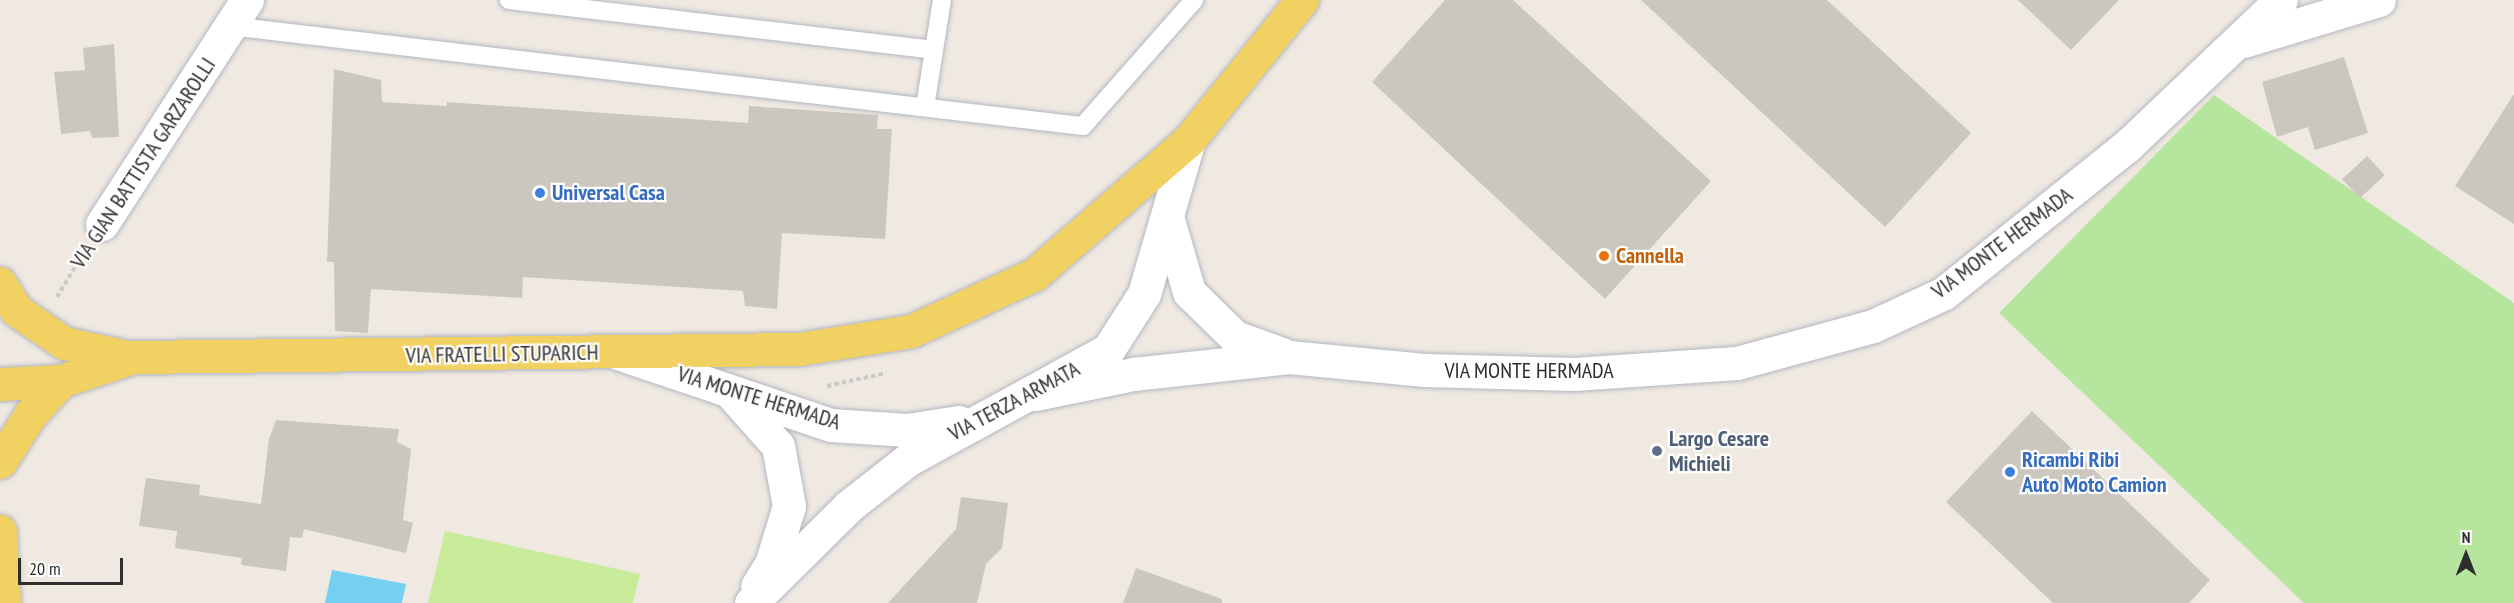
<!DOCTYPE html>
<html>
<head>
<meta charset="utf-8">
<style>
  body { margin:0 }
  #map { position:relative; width:2514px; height:603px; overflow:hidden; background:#efe9e1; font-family:"PT Sans Narrow",sans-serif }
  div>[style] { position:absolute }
  .green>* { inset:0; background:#b6e59e }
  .pitch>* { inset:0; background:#c9ec9a }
  .water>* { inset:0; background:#75cff0 }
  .building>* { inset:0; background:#cbc7bf; transform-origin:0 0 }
  .path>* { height:4px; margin-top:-2px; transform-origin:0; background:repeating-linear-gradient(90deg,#c9c9c9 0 4.5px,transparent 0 7.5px) }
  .roads { filter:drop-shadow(0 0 2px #b4b7c1) drop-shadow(0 0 2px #b4b7c1) }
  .lane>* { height:18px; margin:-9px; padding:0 9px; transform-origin:9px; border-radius:9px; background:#fff }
  .street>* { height:33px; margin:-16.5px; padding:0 16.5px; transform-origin:16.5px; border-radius:16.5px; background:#fff }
  .primary>* { height:33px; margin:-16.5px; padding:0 16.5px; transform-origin:16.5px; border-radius:16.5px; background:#f2d163 }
  .dots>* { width:16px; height:16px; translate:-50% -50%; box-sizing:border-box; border:3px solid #fff; border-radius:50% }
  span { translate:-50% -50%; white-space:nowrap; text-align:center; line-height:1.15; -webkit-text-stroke:4.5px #fff; paint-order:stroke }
  .street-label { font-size:22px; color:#2e2e2e }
  .shop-label { font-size:22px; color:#366cbe; font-weight:700 }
  .left { translate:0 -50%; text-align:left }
  .food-label { font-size:22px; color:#c56008; font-weight:700 }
  .service-label { font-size:22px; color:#4e5e75; font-weight:700 }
  .north { position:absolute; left:2436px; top:525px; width:60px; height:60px; -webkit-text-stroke:4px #fff; paint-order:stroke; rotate:0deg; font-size:16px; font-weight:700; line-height:24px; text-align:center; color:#2e2e2e }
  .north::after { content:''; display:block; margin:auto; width:21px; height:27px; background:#2e2e2e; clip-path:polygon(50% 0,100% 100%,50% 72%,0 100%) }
  .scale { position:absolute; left:18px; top:558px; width:105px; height:27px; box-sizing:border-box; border:3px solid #2e2e2e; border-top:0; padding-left:8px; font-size:18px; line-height:21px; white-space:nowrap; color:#2e2e2e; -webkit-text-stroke:4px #fff; paint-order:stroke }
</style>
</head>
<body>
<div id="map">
  <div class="green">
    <div style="clip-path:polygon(2214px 95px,2514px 303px,2514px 603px,2304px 603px,1999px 313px)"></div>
  </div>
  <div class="pitch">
    <div style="clip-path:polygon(445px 531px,640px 574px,633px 603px,428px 603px)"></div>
  </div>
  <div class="water">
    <div style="clip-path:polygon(332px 570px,406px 584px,402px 603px,325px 603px)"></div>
  </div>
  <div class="building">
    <div style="clip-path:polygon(1445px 0,1513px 0,1711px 181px,1605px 299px,1372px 82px)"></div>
    <div style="clip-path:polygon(1641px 0,1827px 0,1971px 133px,1885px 227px)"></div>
    <div style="clip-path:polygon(2018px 0,2119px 0,2071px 50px)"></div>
    <div style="clip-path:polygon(114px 44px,119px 137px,92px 138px,90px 131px,61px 134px,54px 72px,85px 70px,83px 48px)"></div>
    <div style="clip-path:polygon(2344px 57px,2368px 133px,2315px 150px,2308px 127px,2277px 137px,2262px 82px)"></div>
    <div style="clip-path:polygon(334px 69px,381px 80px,382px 102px,447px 106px,447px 102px,748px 123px,749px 106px,878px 115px,877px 129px,892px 129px,885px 239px,782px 233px,777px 309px,745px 306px,743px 291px,523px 277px,522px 298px,371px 289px,368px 333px,335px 331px,334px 262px,327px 262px)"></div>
    <div style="clip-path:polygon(2514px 94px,2514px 224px,2455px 186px)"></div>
    <div style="left:2367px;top:156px;width:26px;height:34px;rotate:47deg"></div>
    <div style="clip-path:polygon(2032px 411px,2210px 580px,2189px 603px,2053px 603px,1946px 502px)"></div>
    <div style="clip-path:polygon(276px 420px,399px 429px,397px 442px,411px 449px,403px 520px,413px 523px,406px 553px,304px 529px,302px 538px,290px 537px,286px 571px,241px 565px,242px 558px,175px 548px,177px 531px,139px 526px,146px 478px,200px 485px,199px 495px,261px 504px,269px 439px)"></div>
    <div style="clip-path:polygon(961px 497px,1008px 503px,1002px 548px,986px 564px,977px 603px,888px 603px,956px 529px)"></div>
    <div style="clip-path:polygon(1136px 568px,1222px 599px,1222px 603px,1123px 603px)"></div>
  </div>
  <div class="path">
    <div style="left:57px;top:297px;width:52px;rotate:-59deg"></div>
    <div style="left:827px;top:386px;width:60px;rotate:-12.4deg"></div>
  </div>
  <div class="roads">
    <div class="lane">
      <div style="left:509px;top:0;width:428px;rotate:6.7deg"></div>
      <div style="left:230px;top:26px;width:859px;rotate:6.69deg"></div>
      <div style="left:1083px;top:126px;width:168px;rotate:-48.6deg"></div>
      <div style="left:925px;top:107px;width:108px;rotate:-81deg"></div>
    </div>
    <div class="street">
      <div style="left:2244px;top:41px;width:141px;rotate:-16.9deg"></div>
      <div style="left:1168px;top:220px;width:75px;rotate:73.7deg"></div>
      <div style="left:1189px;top:292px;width:64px;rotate:44.4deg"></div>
      <div style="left:1235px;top:337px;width:50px;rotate:19.9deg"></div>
      <div style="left:102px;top:224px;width:267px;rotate:-57.1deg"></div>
      <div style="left:618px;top:353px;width:225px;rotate:18.7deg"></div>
      <div style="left:831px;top:425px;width:76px;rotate:3.8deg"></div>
      <div style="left:907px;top:430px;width:52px;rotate:-8.9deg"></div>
      <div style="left:731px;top:393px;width:71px;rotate:48.4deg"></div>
      <div style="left:778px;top:446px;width:61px;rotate:79.6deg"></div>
      <div style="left:789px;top:506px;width:61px;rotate:107.2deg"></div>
      <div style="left:771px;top:564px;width:26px;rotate:122deg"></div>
      <div style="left:1035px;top:394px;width:100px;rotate:-11.5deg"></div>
      <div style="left:1133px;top:374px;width:157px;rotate:-6.2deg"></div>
      <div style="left:1289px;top:357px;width:136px;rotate:5.5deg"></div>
      <div style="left:1424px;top:370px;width:150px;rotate:1.5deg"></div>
      <div style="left:1574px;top:374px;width:163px;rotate:-3.9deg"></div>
      <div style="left:1737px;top:363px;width:141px;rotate:-15.2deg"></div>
      <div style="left:1873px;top:326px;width:78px;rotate:-24.9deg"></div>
      <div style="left:1944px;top:293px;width:235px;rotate:-38.8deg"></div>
      <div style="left:2127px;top:146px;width:212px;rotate:-43.5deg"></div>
      <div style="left:751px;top:603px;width:138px;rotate:-44.7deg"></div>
      <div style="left:849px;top:506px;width:76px;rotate:-38.1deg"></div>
      <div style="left:909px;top:459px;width:227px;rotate:-28.7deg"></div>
      <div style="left:1108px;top:350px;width:67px;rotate:-57.3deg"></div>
      <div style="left:1144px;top:294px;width:160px;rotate:-73.7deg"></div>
    </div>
    <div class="primary">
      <div style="left:0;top:283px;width:31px;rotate:59deg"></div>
      <div style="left:16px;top:310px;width:58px;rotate:34.5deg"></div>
      <div style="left:64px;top:343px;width:60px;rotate:12.4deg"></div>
      <div style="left:0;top:384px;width:61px;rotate:-2.8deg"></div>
      <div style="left:0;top:462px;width:56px;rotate:-57.4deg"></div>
      <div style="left:30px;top:415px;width:46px;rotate:-47.6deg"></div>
      <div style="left:61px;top:381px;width:76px;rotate:-18.4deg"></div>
      <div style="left:133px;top:357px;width:666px;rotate:-0.69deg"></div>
      <div style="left:799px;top:349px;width:113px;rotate:-9.1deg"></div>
      <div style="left:911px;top:331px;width:136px;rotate:-24.7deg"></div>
      <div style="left:1035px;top:274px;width:204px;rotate:-41deg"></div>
      <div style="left:1189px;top:140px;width:180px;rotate:-51.1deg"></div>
      <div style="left:0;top:531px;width:72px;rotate:86.8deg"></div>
    </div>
  </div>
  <div class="dots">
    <div style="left:540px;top:193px;background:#3f7fe0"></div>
    <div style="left:1604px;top:256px;background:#e8710a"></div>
    <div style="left:1657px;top:451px;background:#5c6f8a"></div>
    <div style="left:2010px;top:472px;background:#3f7fe0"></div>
  </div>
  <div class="street-label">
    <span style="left:143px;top:163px;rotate:-57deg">VIA GIAN BATTISTA GARZAROLLI</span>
    <span style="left:2002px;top:243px;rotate:-37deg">VIA MONTE HERMADA</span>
    <span style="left:502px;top:354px;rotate:-1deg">VIA FRATELLI STUPARICH</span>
    <span style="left:1529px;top:371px">VIA MONTE HERMADA</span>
    <span style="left:759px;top:398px;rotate:17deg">VIA MONTE HERMADA</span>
    <span style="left:1014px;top:401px;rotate:-28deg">VIA TERZA ARMATA</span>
  </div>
  <div class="shop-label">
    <span class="left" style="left:552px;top:193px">Universal Casa</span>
    <span class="left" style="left:2022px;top:472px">Ricambi Ribi<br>Auto Moto Camion</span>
  </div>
  <div class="food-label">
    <span class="left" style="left:1616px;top:256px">Cannella</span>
  </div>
  <div class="service-label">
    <span class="left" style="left:1669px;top:451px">Largo Cesare<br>Michieli</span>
  </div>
  <div class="north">N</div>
  <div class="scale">20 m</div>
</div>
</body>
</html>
